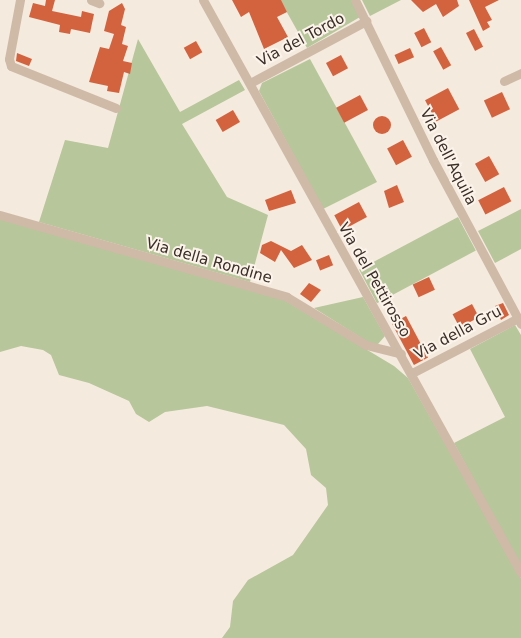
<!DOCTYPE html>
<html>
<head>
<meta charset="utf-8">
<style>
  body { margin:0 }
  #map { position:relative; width:521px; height:638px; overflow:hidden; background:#f5eade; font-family:"DejaVu Sans",sans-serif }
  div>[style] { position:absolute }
  .green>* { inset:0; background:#b7c69b; transform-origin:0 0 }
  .building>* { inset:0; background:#d2633e; transform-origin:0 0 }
  .round { border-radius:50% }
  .street>* { height:9px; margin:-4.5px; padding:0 4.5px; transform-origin:4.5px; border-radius:4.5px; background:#cfbaa8 }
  span { translate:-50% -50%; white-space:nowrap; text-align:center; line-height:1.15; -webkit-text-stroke:4px #fcf4eb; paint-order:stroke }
  .street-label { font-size:15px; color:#3b2f29 }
</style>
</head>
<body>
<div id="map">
  <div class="green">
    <div style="clip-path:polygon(280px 0,351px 0,360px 17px,307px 48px)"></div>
    <div style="clip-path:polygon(362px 0,401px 0,370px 16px)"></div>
    <div style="clip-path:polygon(138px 39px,180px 112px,239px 80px,245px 90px,182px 124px,227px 197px,268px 215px,250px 282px,39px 222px,65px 140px,108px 148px)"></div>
    <div style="clip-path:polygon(310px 59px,377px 182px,323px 209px,259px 91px,262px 83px)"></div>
    <div style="clip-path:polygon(521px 209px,521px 249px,495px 263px,478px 231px)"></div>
    <div style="left:458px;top:217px;width:38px;height:112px;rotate:62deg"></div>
    <div style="clip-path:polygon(0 218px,284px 300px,394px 366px,408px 378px,521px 578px,521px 638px,222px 638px,230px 627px,233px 601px,248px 580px,293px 555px,328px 505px,326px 488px,311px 475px,306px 449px,284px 425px,207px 406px,165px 412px,149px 422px,136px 414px,129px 401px,89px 383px,59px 375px,51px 355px,43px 350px,21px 346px,0 352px)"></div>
    <div style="clip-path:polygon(363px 297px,385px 336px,378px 344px,371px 344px,314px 308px)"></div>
    <div style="clip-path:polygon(515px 325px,521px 335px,521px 567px,454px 443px,505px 417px,470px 349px)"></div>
  </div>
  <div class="building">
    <div style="clip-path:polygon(46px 0,55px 0,52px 11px,81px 17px,82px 11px,94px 14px,90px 33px,71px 29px,70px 34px,59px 32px,60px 25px,29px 17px,33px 3px,45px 6px)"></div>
    <div style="clip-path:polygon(232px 0,281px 0,287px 12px,277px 17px,288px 37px,264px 49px,249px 12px,241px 17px)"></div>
    <div style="clip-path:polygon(411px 0,457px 0,459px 6px,443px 17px,436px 4px,423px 12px)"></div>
    <div style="clip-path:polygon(469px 0,499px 0,485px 7px,492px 20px,487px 22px,490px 27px,483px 31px)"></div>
    <div style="clip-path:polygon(122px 3px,125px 9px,121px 25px,126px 27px,122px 44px,128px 46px,123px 61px,132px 63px,130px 74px,124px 72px,119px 93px,107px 91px,108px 86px,89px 82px,100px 47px,109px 49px,114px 34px,104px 31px,109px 11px)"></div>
    <div style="left:424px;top:28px;width:16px;height:11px;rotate:63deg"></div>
    <div style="left:474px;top:29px;width:20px;height:9px;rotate:63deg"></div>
    <div style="left:196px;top:41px;width:13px;height:14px;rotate:61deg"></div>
    <div style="left:441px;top:47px;width:21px;height:9px;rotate:61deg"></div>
    <div style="left:410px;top:48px;width:10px;height:17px;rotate:66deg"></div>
    <div style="clip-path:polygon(17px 53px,32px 59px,29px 66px,16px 61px)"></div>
    <div style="left:341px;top:55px;width:15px;height:17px;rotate:62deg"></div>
    <div style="left:448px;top:88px;width:24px;height:26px;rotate:62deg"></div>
    <div style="left:502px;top:92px;width:19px;height:20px;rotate:65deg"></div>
    <div style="left:360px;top:95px;width:17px;height:27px;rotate:62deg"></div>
    <div style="left:233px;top:110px;width:14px;height:20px;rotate:60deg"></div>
    <div class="round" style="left:373px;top:116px;width:18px;height:18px"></div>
    <div style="left:403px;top:140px;width:19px;height:18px;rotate:62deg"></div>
    <div style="left:489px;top:156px;width:21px;height:16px;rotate:61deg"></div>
    <div style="clip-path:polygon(397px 185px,404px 202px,389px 208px,384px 191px)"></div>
    <div style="left:504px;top:187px;width:16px;height:29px;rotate:63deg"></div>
    <div style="clip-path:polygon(291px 190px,296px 203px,269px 211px,265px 200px)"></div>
    <div style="left:359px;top:202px;width:17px;height:28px;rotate:62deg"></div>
    <div style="clip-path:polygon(271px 241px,291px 251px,302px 245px,312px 260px,294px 268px,281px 250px,275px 262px,260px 253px,262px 245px)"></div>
    <div style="left:329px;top:255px;width:11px;height:14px;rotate:68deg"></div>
    <div style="left:429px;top:277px;width:14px;height:18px;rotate:65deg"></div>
    <div style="clip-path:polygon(309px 283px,321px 290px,311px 302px,300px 294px)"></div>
    <div style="clip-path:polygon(503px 303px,509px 315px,501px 320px,495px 306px)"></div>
    <div style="left:472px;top:304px;width:15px;height:22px;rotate:62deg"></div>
    <div style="left:406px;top:316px;width:47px;height:16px;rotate:62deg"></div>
  </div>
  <div class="street">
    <div style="left:20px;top:0;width:60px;rotate:100.6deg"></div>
    <div style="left:9px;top:59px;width:7px;rotate:74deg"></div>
    <div style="left:11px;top:66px;width:113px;rotate:21.8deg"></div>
    <div style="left:91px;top:0;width:9px;rotate:21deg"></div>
    <div style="left:203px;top:0;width:655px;rotate:60.97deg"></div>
    <div style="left:355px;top:0;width:178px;rotate:64deg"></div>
    <div style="left:433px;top:160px;width:186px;rotate:61.8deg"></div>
    <div style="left:504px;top:81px;width:19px;rotate:-25deg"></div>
    <div style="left:250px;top:83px;width:132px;rotate:-28.1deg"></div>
    <div style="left:0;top:215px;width:298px;rotate:15.9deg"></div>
    <div style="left:287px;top:297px;width:92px;rotate:31.3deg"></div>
    <div style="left:366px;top:345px;width:36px;rotate:14deg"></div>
    <div style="left:412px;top:373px;width:119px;rotate:-27.4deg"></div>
  </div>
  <div class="street-label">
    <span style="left:301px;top:40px;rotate:-28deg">Via del Tordo</span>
    <span style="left:448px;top:157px;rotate:63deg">Via dell'Aquila</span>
    <span style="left:209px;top:261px;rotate:16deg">Via della Rondine</span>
    <span style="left:374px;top:280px;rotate:60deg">Via del Pettirosso</span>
    <span style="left:458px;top:333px;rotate:-28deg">Via della Gru</span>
  </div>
</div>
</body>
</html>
